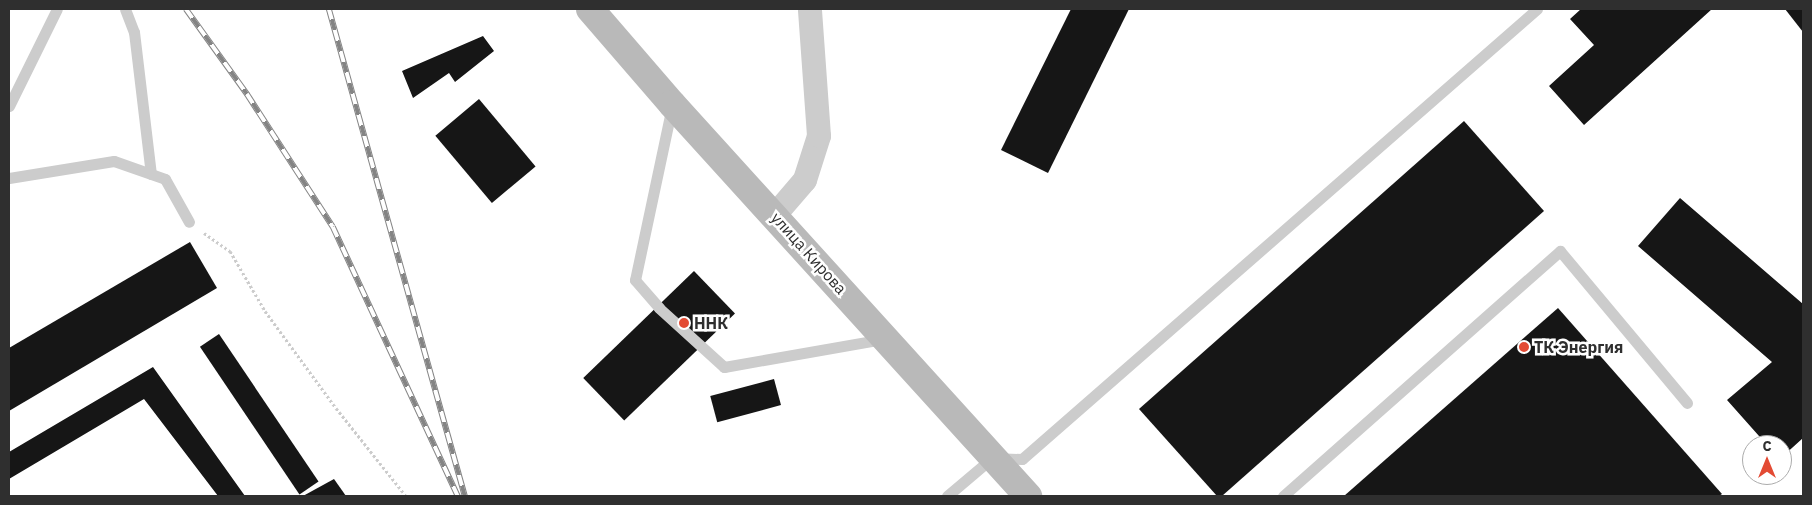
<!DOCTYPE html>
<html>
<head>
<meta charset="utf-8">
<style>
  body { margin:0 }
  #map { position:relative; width:1812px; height:505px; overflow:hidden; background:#fff; font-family:"IBM Plex Sans",sans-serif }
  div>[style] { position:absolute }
  .building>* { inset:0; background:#161616; transform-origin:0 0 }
  .path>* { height:3px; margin-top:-1.5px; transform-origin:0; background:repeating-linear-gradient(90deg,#ccc 0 2.5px,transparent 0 5px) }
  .lane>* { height:11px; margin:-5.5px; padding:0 5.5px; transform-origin:5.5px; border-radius:5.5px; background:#ccc }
  .street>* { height:24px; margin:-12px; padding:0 12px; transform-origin:12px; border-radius:12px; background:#ccc }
  .secondary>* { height:28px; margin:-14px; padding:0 14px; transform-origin:14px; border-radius:14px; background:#b9b9b9 }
  .rail>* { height:5.5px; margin-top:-2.75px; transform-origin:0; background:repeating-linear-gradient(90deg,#fff 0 11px,#848484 0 22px); box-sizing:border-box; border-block:1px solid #848484 }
  .dots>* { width:14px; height:14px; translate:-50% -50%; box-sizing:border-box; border:2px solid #fff; border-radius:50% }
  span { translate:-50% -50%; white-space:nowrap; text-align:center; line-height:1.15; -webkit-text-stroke:5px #fff; paint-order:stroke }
  .street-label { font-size:16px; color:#2f2f2f }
  .poi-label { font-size:16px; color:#2f2f2f; font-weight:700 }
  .left { translate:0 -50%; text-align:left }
  .frame { position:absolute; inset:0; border:10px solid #2f2f2f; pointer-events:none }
  .north { position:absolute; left:1742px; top:435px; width:50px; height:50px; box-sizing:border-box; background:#fff; border:1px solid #acacac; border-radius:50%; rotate:0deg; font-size:14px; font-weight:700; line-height:20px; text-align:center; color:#2f2f2f }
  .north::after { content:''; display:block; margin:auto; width:18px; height:22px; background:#e34b34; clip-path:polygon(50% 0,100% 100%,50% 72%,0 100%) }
</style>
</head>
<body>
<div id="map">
  <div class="building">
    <div style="clip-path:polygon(1071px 9px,1129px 9px,1048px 173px,1001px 150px)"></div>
    <div style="clip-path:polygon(1581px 9px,1712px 9px,1584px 125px,1549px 86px,1594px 45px,1570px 19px)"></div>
    <div style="clip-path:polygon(1785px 9px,1803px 9px,1803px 32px)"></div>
    <div style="clip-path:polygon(483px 36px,494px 51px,455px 82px,449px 73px,413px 98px,402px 71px)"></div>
    <div style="left:479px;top:99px;width:88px;height:57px;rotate:50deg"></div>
    <div style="clip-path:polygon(1464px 121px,1544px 211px,1222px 496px,1217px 496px,1139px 409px)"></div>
    <div style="clip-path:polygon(1680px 198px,1803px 304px,1803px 438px,1782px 457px,1782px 445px,1767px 445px,1727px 400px,1772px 362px,1638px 246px)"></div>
    <div style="clip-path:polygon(190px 242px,217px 288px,9px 411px,9px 348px)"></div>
    <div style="left:694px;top:271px;width:59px;height:154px;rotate:46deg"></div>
    <div style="clip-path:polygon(1558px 308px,1722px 494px,1719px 496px,1344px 496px)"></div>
    <div style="left:219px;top:334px;width:178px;height:23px;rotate:56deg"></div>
    <div style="clip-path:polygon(153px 367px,245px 496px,218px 496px,144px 399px,9px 479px,9px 452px)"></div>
    <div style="left:774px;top:379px;width:27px;height:66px;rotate:75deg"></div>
    <div style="clip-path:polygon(334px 479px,346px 496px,303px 496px)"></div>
  </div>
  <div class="path">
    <div style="left:204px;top:233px;width:32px;rotate:35deg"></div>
    <div style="left:230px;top:251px;width:69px;rotate:59.7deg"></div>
    <div style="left:265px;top:311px;width:120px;rotate:53.8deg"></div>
    <div style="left:336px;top:408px;width:112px;rotate:51.5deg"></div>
  </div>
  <div class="lane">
    <div style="left:125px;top:9px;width:25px;rotate:69deg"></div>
    <div style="left:134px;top:32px;width:143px;rotate:83.2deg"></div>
    <div style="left:9px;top:106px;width:108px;rotate:-63.7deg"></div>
    <div style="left:672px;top:106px;width:178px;rotate:102deg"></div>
    <div style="left:635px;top:280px;width:37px;rotate:49deg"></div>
    <div style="left:659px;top:308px;width:88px;rotate:42.2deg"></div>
    <div style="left:724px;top:367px;width:161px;rotate:-10deg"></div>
    <div style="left:9px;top:178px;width:106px;rotate:-9.2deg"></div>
    <div style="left:114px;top:161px;width:54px;rotate:19.4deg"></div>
    <div style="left:165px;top:179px;width:49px;rotate:60.8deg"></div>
    <div style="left:947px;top:496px;width:59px;rotate:-40.2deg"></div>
    <div style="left:992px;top:458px;width:30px;rotate:2deg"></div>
    <div style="left:1022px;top:459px;width:684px;rotate:-41.15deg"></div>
    <div style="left:1283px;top:496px;width:370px;rotate:-41.5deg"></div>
    <div style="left:1560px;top:251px;width:198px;rotate:50.1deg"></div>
  </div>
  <div class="street">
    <div style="left:775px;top:215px;width:46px;rotate:-49.4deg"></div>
    <div style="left:805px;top:180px;width:46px;rotate:-72.3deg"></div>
    <div style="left:819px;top:136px;width:127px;rotate:-94.1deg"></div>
  </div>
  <div class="secondary">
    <div style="left:590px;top:9px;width:125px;rotate:49.2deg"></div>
    <div style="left:672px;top:104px;width:530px;rotate:47.76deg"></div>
  </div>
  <div class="rail">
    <div style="left:186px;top:9px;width:105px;rotate:54.3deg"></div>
    <div style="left:247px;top:94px;width:158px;rotate:57.1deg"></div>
    <div style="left:333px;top:227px;width:297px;rotate:65.1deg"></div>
    <div style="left:329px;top:9px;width:506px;rotate:74.4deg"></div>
  </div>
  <div class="dots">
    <div style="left:684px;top:323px;background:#e34b34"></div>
    <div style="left:1524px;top:347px;background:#e34b34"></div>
  </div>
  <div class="street-label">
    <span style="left:809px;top:253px;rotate:48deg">улица Кирова</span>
  </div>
  <div class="poi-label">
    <span class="left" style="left:694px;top:323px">ННК</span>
    <span class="left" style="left:1534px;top:347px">ТК Энергия</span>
  </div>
  <div class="frame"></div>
  <div class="north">С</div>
</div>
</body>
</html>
